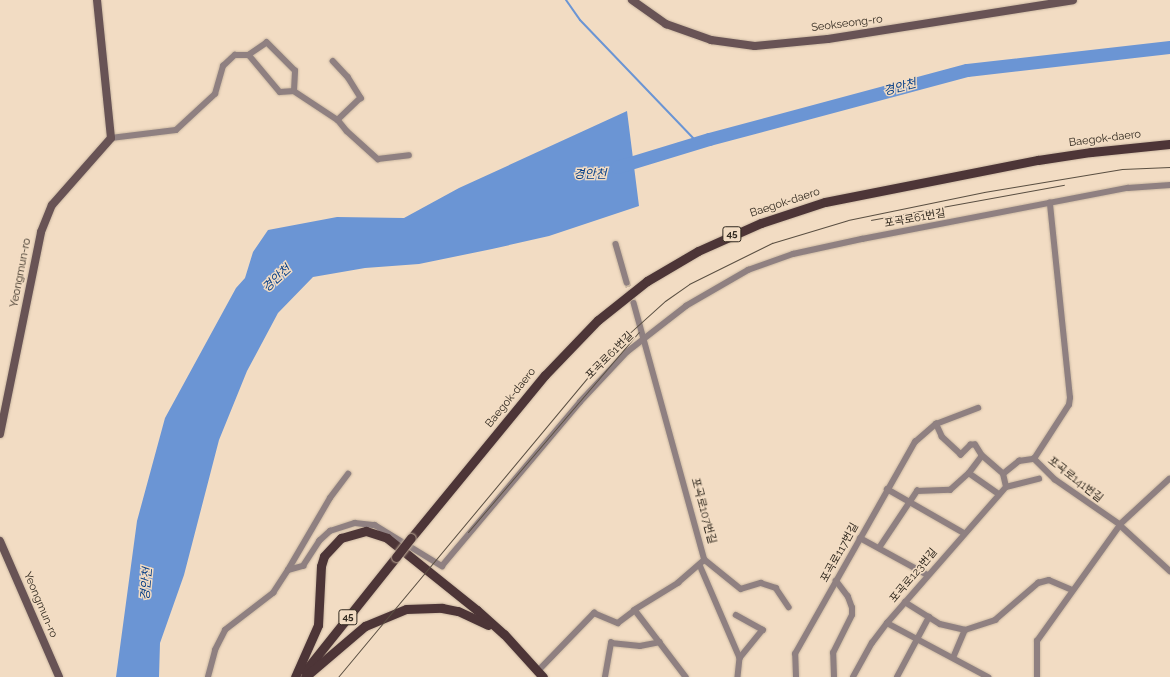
<!DOCTYPE html>
<html>
<head>
<meta charset="utf-8">
<style>
  body { margin:0 }
  #map { position:relative; width:1170px; height:677px; overflow:hidden; background:#f2dcc3; font-family:Raleway,"Noto Sans KR",sans-serif }
  div>[style] { position:absolute }
  .water>* { inset:0; background:#6b95d4 }
  .stream>* { height:2px; margin:-1px; padding:0 1px; transform-origin:1px; border-radius:1px; background:#6b95d4 }
  .river>* { height:13px; margin:-6.5px; padding:0 6.5px; transform-origin:6.5px; border-radius:6.5px; background:#6b95d4 }
  .street-tunnel>* { height:5.5px; margin-top:-2.75px; transform-origin:0; background:repeating-linear-gradient(90deg,#cbb8a2 0 5.5px,transparent 0 8.5px) }
  .roads { filter:drop-shadow(0 0 1px #cbb8a2) drop-shadow(0 0 1px #cbb8a2) }
  .street>* { height:5.5px; margin:-2.75px; padding:0 2.75px; transform-origin:2.75px; border-radius:2.75px; background:#8f8081 }
  .secondary>* { height:8px; margin:-4px; padding:0 4px; transform-origin:4px; border-radius:4px; background:#685355 }
  .primary>* { height:9px; margin:-4.5px; padding:0 4.5px; transform-origin:4.5px; border-radius:4.5px; background:#4d3537 }
  .tram>* { height:1px; margin:-0.5px; padding:0 0.5px; transform-origin:0.5px; border-radius:0.5px; background:#5a4f42 }
  .bridges { filter:drop-shadow(0 0 1px #cbb8a2) drop-shadow(0 0 1px #cbb8a2) }
  .primary-bridge>* { height:9px; margin:-4.5px; padding:0 4.5px; transform-origin:4.5px; border-radius:4.5px; background:#4d3537 }
  span { translate:-50% -50%; white-space:nowrap; text-align:center; line-height:1.15; -webkit-text-stroke:3px #f2dcc3; paint-order:stroke }
  .shield-label span { padding:1px 3px; background:#f2dcc3; border:1px solid; border-radius:3px; -webkit-text-stroke-width:0 }
  .shield-label { font-size:10px; color:#31291f; font-weight:700 }
  .street-label { font-size:11px; color:#31291f }
  .water-label { font-size:12px; color:#043d87; font-style:italic }
</style>
</head>
<body>
<div id="map">
  <div class="water">
    <div style="clip-path:polygon(627px 111px,639px 206px,549px 236px,492px 249px,419px 264px,365px 268px,313px 277px,278px 313px,247px 371px,219px 440px,184px 575px,160px 643px,159px 677px,116px 677px,137px 521px,165px 418px,236px 288px,245px 278px,253px 252px,268px 230px,337px 217px,404px 218px,459px 188px)"></div>
  </div>
  <div class="stream">
    <div style="left:566px;top:0;width:24px;rotate:55deg"></div>
    <div style="left:580px;top:20px;width:170px;rotate:46.2deg"></div>
  </div>
  <div class="river">
    <div style="left:617px;top:167px;width:96px;rotate:-16.9deg"></div>
    <div style="left:709px;top:139px;width:267px;rotate:-15deg"></div>
    <div style="left:967px;top:70px;width:204px;rotate:-6.5deg"></div>
  </div>
  <div class="street-tunnel">
    <div style="left:627px;top:282px;width:22px;rotate:72deg"></div>
  </div>
  <div class="roads">
    <div class="street">
      <div style="left:333px;top:61px;width:22px;rotate:47deg"></div>
      <div style="left:348px;top:77px;width:25px;rotate:58deg"></div>
      <div style="left:361px;top:98px;width:32px;rotate:136deg"></div>
      <div style="left:294px;top:91px;width:53px;rotate:33.4deg"></div>
      <div style="left:338px;top:120px;width:14px;rotate:51deg"></div>
      <div style="left:347px;top:131px;width:42px;rotate:42.1deg"></div>
      <div style="left:378px;top:159px;width:31px;rotate:-7deg"></div>
      <div style="left:111px;top:138px;width:65px;rotate:-7deg"></div>
      <div style="left:176px;top:130px;width:53px;rotate:-42.7deg"></div>
      <div style="left:215px;top:94px;width:29px;rotate:-74deg"></div>
      <div style="left:223px;top:66px;width:16px;rotate:-43deg"></div>
      <div style="left:235px;top:55px;width:14px"></div>
      <div style="left:249px;top:55px;width:48px;rotate:50deg"></div>
      <div style="left:280px;top:92px;width:14px;rotate:-4deg"></div>
      <div style="left:294px;top:91px;width:20px;rotate:-87deg"></div>
      <div style="left:295px;top:71px;width:40px;rotate:-135deg"></div>
      <div style="left:267px;top:43px;width:22px;rotate:146deg"></div>
      <div style="left:616px;top:244px;width:40px;rotate:74deg"></div>
      <div style="left:634px;top:303px;width:267px;rotate:74.6deg"></div>
      <div style="left:705px;top:560px;width:35px;rotate:139deg"></div>
      <div style="left:679px;top:583px;width:52px;rotate:148.5deg"></div>
      <div style="left:635px;top:610px;width:84px;rotate:52.7deg"></div>
      <div style="left:969px;top:473px;width:37px;rotate:35deg"></div>
      <div style="left:1003px;top:474px;width:21px;rotate:-39deg"></div>
      <div style="left:1019px;top:461px;width:15px;rotate:-8deg"></div>
      <div style="left:1170px;top:479px;width:68px;rotate:137.4deg"></div>
      <div style="left:1120px;top:525px;width:68px;rotate:42.6deg"></div>
      <div style="left:1006px;top:487px;width:34px;rotate:-14deg"></div>
      <div style="left:887px;top:489px;width:89px;rotate:29.7deg"></div>
      <div style="left:860px;top:538px;width:77px;rotate:28.6deg"></div>
      <div style="left:879px;top:548px;width:69px;rotate:-56.3deg"></div>
      <div style="left:917px;top:491px;width:33px;rotate:-2deg"></div>
      <div style="left:950px;top:490px;width:25px;rotate:-42deg"></div>
      <div style="left:969px;top:473px;width:21px;rotate:-53deg"></div>
      <div style="left:705px;top:560px;width:46px;rotate:38.9deg"></div>
      <div style="left:741px;top:589px;width:21px;rotate:-17deg"></div>
      <div style="left:761px;top:583px;width:16px;rotate:18deg"></div>
      <div style="left:776px;top:588px;width:23px;rotate:56deg"></div>
      <div style="left:700px;top:565px;width:101px;rotate:66.7deg"></div>
      <div style="left:288px;top:570px;width:83px;rotate:-59.7deg"></div>
      <div style="left:330px;top:498px;width:30px;rotate:-53deg"></div>
      <div style="left:905px;top:602px;width:41px;rotate:32.2deg"></div>
      <div style="left:940px;top:624px;width:26px;rotate:13deg"></div>
      <div style="left:965px;top:630px;width:32px;rotate:-18deg"></div>
      <div style="left:995px;top:620px;width:57px;rotate:-40.7deg"></div>
      <div style="left:1038px;top:583px;width:11px;rotate:-15deg"></div>
      <div style="left:1049px;top:580px;width:25px;rotate:23deg"></div>
      <div style="left:736px;top:615px;width:31px;rotate:29deg"></div>
      <div style="left:763px;top:630px;width:36px;rotate:129deg"></div>
      <div style="left:740px;top:658px;width:19px;rotate:96deg"></div>
      <div style="left:887px;top:623px;width:115px;rotate:28.1deg"></div>
      <div style="left:953px;top:658px;width:30px;rotate:-67deg"></div>
      <div style="left:538px;top:671px;width:81px;rotate:-46deg"></div>
      <div style="left:594px;top:613px;width:26px;rotate:23deg"></div>
      <div style="left:618px;top:623px;width:21px;rotate:-37deg"></div>
      <div style="left:208px;top:677px;width:28px;rotate:-75deg"></div>
      <div style="left:215px;top:650px;width:22px;rotate:-63deg"></div>
      <div style="left:225px;top:630px;width:61px;rotate:-37.6deg"></div>
      <div style="left:273px;top:593px;width:27px;rotate:-57deg"></div>
      <div style="left:288px;top:570px;width:16px;rotate:-15deg"></div>
      <div style="left:303px;top:566px;width:30px;rotate:-57deg"></div>
      <div style="left:319px;top:541px;width:15px;rotate:-42deg"></div>
      <div style="left:330px;top:531px;width:26px;rotate:-18deg"></div>
      <div style="left:355px;top:523px;width:20px;rotate:6deg"></div>
      <div style="left:375px;top:525px;width:79px;rotate:31.5deg"></div>
      <div style="left:442px;top:566px;width:214px;rotate:-49.9deg"></div>
      <div style="left:580px;top:402px;width:69px;rotate:-46.8deg"></div>
      <div style="left:627px;top:352px;width:75px;rotate:-37.9deg"></div>
      <div style="left:686px;top:306px;width:72px;rotate:-30.1deg"></div>
      <div style="left:748px;top:270px;width:48px;rotate:-19.6deg"></div>
      <div style="left:793px;top:254px;width:71px;rotate:-12.3deg"></div>
      <div style="left:862px;top:239px;width:271px;rotate:-10.9deg"></div>
      <div style="left:1128px;top:188px;width:42px;rotate:-4.1deg"></div>
      <div style="left:605px;top:677px;width:35px;rotate:-80deg"></div>
      <div style="left:611px;top:643px;width:29px;rotate:6deg"></div>
      <div style="left:640px;top:646px;width:20px;rotate:-11deg"></div>
      <div style="left:796px;top:677px;width:23px;rotate:-92deg"></div>
      <div style="left:795px;top:654px;width:244px;rotate:-60.5deg"></div>
      <div style="left:915px;top:442px;width:28px;rotate:-41deg"></div>
      <div style="left:936px;top:424px;width:45px;rotate:-20.9deg"></div>
      <div style="left:834px;top:677px;width:24px;rotate:-92deg"></div>
      <div style="left:833px;top:653px;width:42px;rotate:-63.4deg"></div>
      <div style="left:852px;top:615px;width:7px;rotate:-90deg"></div>
      <div style="left:852px;top:608px;width:12px;rotate:-110deg"></div>
      <div style="left:848px;top:597px;width:20px;rotate:-127deg"></div>
      <div style="left:853px;top:677px;width:39px;rotate:-61deg"></div>
      <div style="left:872px;top:643px;width:25px;rotate:-53deg"></div>
      <div style="left:887px;top:623px;width:181px;rotate:-48.8deg"></div>
      <div style="left:1006px;top:487px;width:13px;rotate:-103deg"></div>
      <div style="left:1003px;top:474px;width:28px;rotate:-139deg"></div>
      <div style="left:982px;top:456px;width:13px;rotate:-122deg"></div>
      <div style="left:975px;top:445px;width:4px;rotate:180deg"></div>
      <div style="left:971px;top:445px;width:14px;rotate:135deg"></div>
      <div style="left:961px;top:455px;width:26px;rotate:-137deg"></div>
      <div style="left:942px;top:437px;width:14px;rotate:-115deg"></div>
      <div style="left:897px;top:677px;width:68px;rotate:-61.9deg"></div>
      <div style="left:1037px;top:677px;width:36px;rotate:-90deg"></div>
      <div style="left:1037px;top:641px;width:143px;rotate:-54.4deg"></div>
      <div style="left:1120px;top:525px;width:79px;rotate:-145.3deg"></div>
      <div style="left:1055px;top:480px;width:30px;rotate:-135deg"></div>
      <div style="left:1034px;top:459px;width:64px;rotate:-57.1deg"></div>
      <div style="left:1069px;top:405px;width:7px;rotate:-82deg"></div>
      <div style="left:1070px;top:398px;width:196px;rotate:-95.9deg"></div>
    </div>
    <div class="secondary">
      <div style="left:632px;top:0;width:42px;rotate:35.2deg"></div>
      <div style="left:666px;top:24px;width:48px;rotate:19.6deg"></div>
      <div style="left:711px;top:40px;width:44px;rotate:7.8deg"></div>
      <div style="left:755px;top:46px;width:73px;rotate:-5.5deg"></div>
      <div style="left:828px;top:39px;width:248px;rotate:-9deg"></div>
      <div style="left:0;top:434px;width:206px;rotate:-78.5deg"></div>
      <div style="left:41px;top:232px;width:29px;rotate:-68deg"></div>
      <div style="left:52px;top:205px;width:89px;rotate:-48.6deg"></div>
      <div style="left:111px;top:138px;width:139px;rotate:-95.8deg"></div>
      <div style="left:0;top:541px;width:148px;rotate:66.5deg"></div>
    </div>
    <div class="primary">
      <div style="left:411px;top:538px;width:211px;rotate:-50.6deg"></div>
      <div style="left:545px;top:375px;width:76px;rotate:-46.1deg"></div>
      <div style="left:598px;top:320px;width:63px;rotate:-38.5deg"></div>
      <div style="left:647px;top:281px;width:59px;rotate:-30.5deg"></div>
      <div style="left:698px;top:251px;width:69px;rotate:-24deg"></div>
      <div style="left:761px;top:223px;width:67px;rotate:-18.2deg"></div>
      <div style="left:825px;top:202px;width:217px;rotate:-11.2deg"></div>
      <div style="left:1038px;top:160px;width:54px;rotate:-8.6deg"></div>
      <div style="left:1091px;top:152px;width:79px;rotate:-5.8deg"></div>
      <div style="left:305px;top:671px;width:146px;rotate:-51.4deg"></div>
      <div style="left:295px;top:677px;width:57px;rotate:-66.1deg"></div>
      <div style="left:318px;top:625px;width:59px;rotate:-87.1deg"></div>
      <div style="left:321px;top:566px;width:10px;rotate:-73deg"></div>
      <div style="left:324px;top:556px;width:25px;rotate:-47deg"></div>
      <div style="left:341px;top:538px;width:26px;rotate:-16deg"></div>
      <div style="left:366px;top:531px;width:22px;rotate:18deg"></div>
      <div style="left:387px;top:538px;width:115px;rotate:38.7deg"></div>
      <div style="left:477px;top:610px;width:36px;rotate:42deg"></div>
      <div style="left:504px;top:634px;width:58px;rotate:47.8deg"></div>
      <div style="left:305px;top:677px;width:79px;rotate:-40.4deg"></div>
      <div style="left:365px;top:626px;width:44px;rotate:-22.5deg"></div>
      <div style="left:406px;top:609px;width:36px;rotate:-2deg"></div>
      <div style="left:442px;top:608px;width:16px;rotate:11deg"></div>
      <div style="left:458px;top:611px;width:33px;rotate:25deg"></div>
    </div>
  </div>
  <div class="tram">
    <div style="left:871px;top:220px;width:196px;rotate:-10.3deg"></div>
    <div style="left:468px;top:532px;width:263px;rotate:-49.5deg"></div>
    <div style="left:338px;top:677px;width:391px;rotate:-50.2deg"></div>
    <div style="left:588px;top:377px;width:53px;rotate:-47.3deg"></div>
    <div style="left:624px;top:338px;width:55px;rotate:-42.1deg"></div>
    <div style="left:665px;top:301px;width:29px;rotate:-35deg"></div>
    <div style="left:689px;top:284px;width:93px;rotate:-26.3deg"></div>
    <div style="left:772px;top:243px;width:79px;rotate:-16.8deg"></div>
    <div style="left:848px;top:220px;width:139px;rotate:-11.6deg"></div>
    <div style="left:984px;top:192px;width:140px;rotate:-9.5deg"></div>
    <div style="left:1122px;top:169px;width:48px;rotate:-2.4deg"></div>
  </div>
  <div class="bridges">
    <div class="primary-bridge">
      <div style="left:396px;top:557px;width:24px;rotate:-52deg"></div>
    </div>
  </div>
  <div class="shield-label">
    <span style="left:732px;top:234px">45</span>
    <span style="left:348px;top:617px">45</span>
  </div>
  <div class="street-label">
    <span style="left:847px;top:24px;rotate:-7deg">Seokseong-ro</span>
    <span style="left:1105px;top:139px;rotate:-7deg">Baegok-daero</span>
    <span style="left:785px;top:203px;rotate:-18deg">Baegok-daero</span>
    <span style="left:915px;top:219px;rotate:-10deg">포곡로61번길</span>
    <span style="left:21px;top:273px;rotate:-79deg">Yeongmun-ro</span>
    <span style="left:610px;top:356px;rotate:-45deg">포곡로61번길</span>
    <span style="left:511px;top:398px;rotate:-51deg">Baegok-daero</span>
    <span style="left:1075px;top:480px;rotate:38deg">포곡로141번길</span>
    <span style="left:703px;top:511px;rotate:75deg">포곡로107번길</span>
    <span style="left:840px;top:553px;rotate:-61deg">포곡로117번길</span>
    <span style="left:914px;top:576px;rotate:-50deg">포곡로123번길</span>
    <span style="left:40px;top:605px;rotate:67deg">Yeongmun-ro</span>
  </div>
  <div class="water-label">
    <span style="left:900px;top:88px;rotate:-15deg">경안천</span>
    <span style="left:590px;top:175px">경안천</span>
    <span style="left:277px;top:279px;rotate:-43deg">경안천</span>
    <span style="left:147px;top:584px;rotate:-85deg">경안천</span>
  </div>
</div>
</body>
</html>
